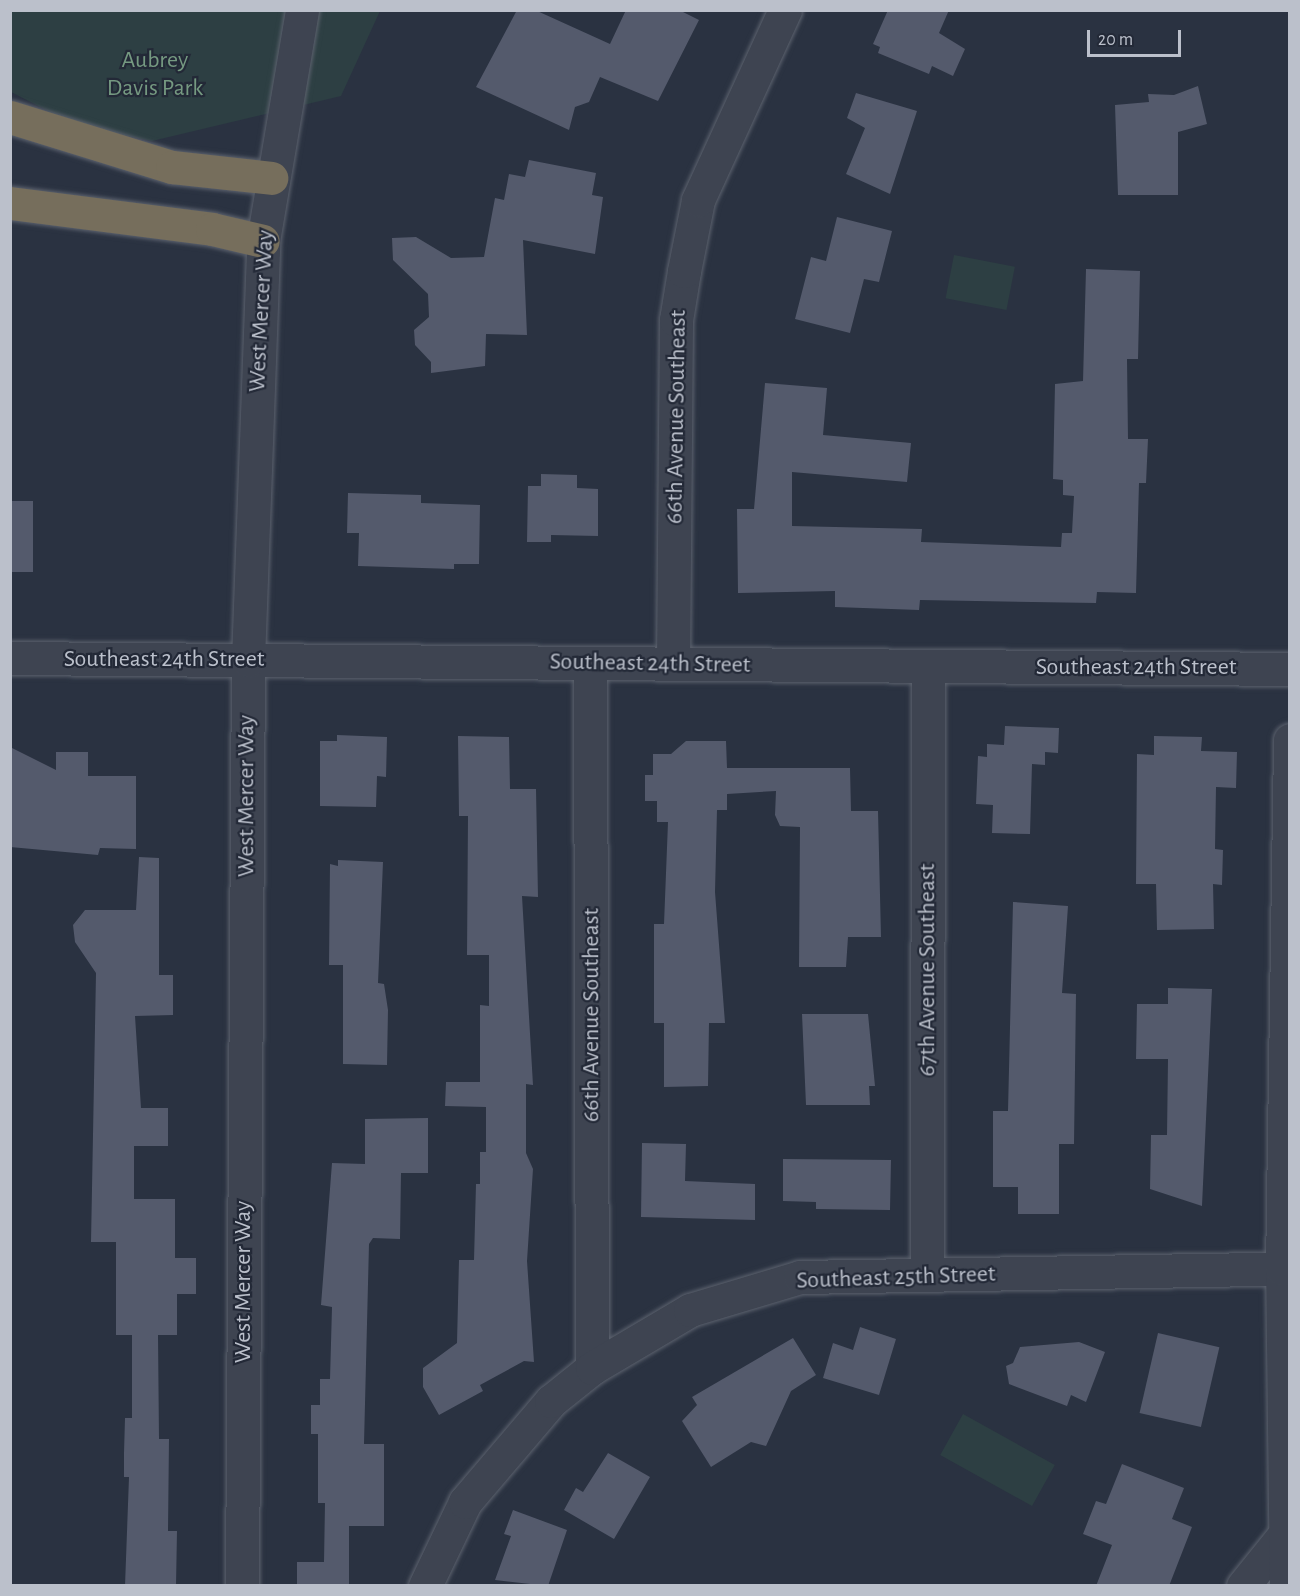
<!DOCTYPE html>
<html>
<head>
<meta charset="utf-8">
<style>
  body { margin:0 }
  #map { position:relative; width:1300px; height:1596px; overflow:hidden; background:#2a3241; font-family:"Alegreya Sans",sans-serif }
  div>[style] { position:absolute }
  .green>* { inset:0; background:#2d3f43; transform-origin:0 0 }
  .building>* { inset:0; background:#545a6c; transform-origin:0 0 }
  .roads { filter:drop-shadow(0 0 2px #5c626e) drop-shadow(0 0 2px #5c626e) }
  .minor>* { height:33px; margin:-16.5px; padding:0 16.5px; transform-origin:16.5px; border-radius:16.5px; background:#3e4451 }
  .tertiary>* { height:33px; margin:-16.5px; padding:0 16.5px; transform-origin:16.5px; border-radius:16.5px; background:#3e4451 }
  .motorway>* { height:33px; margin:-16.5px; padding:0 16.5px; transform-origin:16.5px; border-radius:16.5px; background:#766e5c }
  span { translate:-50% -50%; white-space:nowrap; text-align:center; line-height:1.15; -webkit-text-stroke:4.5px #232937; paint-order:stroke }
  .park-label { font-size:24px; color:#759981 }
  .street-label { font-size:24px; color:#bbc0cb }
  .frame { position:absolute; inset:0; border:12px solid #bbc0cb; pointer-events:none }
  .scale { position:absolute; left:1087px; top:30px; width:94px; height:27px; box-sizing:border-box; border:3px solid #bbc0cb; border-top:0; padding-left:8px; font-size:18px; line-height:21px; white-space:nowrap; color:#bbc0cb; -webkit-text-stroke:4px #232937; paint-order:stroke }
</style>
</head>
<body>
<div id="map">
  <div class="green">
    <div style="clip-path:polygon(10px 11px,380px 11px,341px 96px,152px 141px,76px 125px,11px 92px)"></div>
    <div style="left:954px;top:255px;width:62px;height:44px;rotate:11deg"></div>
    <div style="left:963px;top:1414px;width:105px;height:47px;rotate:29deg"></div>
  </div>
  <div class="building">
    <div style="clip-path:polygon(517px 10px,535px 10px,610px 44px,626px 10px,679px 10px,699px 20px,658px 101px,600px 77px,589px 102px,575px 107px,569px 130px,476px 87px)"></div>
    <div style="clip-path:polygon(888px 10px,949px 10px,939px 33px,965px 49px,953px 76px,932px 66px,929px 74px,878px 53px,880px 47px,873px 44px)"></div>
    <div style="clip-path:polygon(1198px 86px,1207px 124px,1178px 132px,1178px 195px,1118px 195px,1115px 105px,1149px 102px,1148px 94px,1174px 95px)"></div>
    <div style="clip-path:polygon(856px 93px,917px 111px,890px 194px,846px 174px,865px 128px,847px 118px)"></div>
    <div style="clip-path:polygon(529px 160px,596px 173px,592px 195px,603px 197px,595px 254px,523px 240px,527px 335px,486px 334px,485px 366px,431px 373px,431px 362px,415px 345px,414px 330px,429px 317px,428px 294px,393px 260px,392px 238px,416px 237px,451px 258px,484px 257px,495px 198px,504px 200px,509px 174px,525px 177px)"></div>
    <div style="clip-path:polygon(837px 217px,892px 231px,879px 282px,864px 279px,850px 333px,795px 319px,811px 257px,826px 261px)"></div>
    <div style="clip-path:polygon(1086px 269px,1140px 271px,1138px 359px,1127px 359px,1128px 439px,1148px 439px,1146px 483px,1139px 483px,1136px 593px,1097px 592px,1096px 603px,920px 600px,919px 610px,835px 607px,835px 591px,738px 593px,737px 509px,754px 509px,765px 383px,827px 388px,823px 435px,911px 443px,907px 482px,792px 472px,792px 526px,922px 529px,921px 542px,1061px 547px,1062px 533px,1072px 533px,1074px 496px,1063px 495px,1063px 480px,1053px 479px,1055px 384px,1083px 381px)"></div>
    <div style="clip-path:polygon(541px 474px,577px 475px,577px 488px,598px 489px,598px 536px,551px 535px,551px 542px,527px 542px,528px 486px,541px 486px)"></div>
    <div style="clip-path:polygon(348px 493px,421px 495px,421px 503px,480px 505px,479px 564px,454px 564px,454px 569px,358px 566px,359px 533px,347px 533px)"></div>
    <div style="left:10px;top:501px;width:23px;height:71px"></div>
    <div style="clip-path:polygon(1005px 726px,1059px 728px,1058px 753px,1045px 752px,1045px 765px,1032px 764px,1030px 834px,992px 833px,993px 805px,976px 804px,978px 756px,987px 757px,987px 744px,1004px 745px)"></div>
    <div style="clip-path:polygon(337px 735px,387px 737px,386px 777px,377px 776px,376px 807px,320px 806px,320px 741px,337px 741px)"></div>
    <div style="clip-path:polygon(458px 736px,509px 737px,510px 789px,536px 789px,538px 897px,522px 896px,533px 1085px,526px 1084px,526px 1153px,533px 1169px,527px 1261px,534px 1362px,524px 1361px,480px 1385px,483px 1391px,439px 1415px,423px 1387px,423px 1368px,457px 1343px,459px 1260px,474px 1260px,476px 1184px,480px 1184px,480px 1152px,486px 1152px,486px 1107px,445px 1106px,446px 1082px,480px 1082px,480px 1005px,489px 1006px,489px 955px,467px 955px,468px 816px,459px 816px)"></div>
    <div style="clip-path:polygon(1154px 736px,1202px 737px,1201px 751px,1237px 752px,1236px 788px,1216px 787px,1215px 849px,1223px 850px,1222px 885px,1213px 884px,1214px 929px,1157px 930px,1156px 884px,1136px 884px,1137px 754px,1154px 755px)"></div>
    <div style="clip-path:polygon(686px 741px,726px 741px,727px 768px,850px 768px,851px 811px,878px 811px,881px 937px,848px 937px,846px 967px,799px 967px,800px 827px,780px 826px,775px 815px,776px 791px,727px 794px,727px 810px,717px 810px,715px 892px,725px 1023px,709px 1023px,708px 1086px,664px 1087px,664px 1023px,654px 1023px,654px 924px,664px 924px,668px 822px,657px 822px,657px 801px,645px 801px,645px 775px,653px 775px,653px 754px,671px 754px)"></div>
    <div style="clip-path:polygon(10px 747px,56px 770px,56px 752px,88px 752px,88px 776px,136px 776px,136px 849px,100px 848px,98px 855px,10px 847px)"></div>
    <div style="clip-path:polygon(139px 857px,159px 858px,159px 975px,173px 975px,173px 1015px,135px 1016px,141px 1108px,168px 1108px,168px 1146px,134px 1146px,134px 1199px,175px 1199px,175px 1258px,196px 1258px,196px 1294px,177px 1294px,177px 1335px,158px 1335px,159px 1439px,169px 1439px,168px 1531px,177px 1531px,176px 1586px,125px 1586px,129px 1477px,124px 1477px,124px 1453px,125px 1418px,132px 1418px,132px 1335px,116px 1335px,116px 1242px,91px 1242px,96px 973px,75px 942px,73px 925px,85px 910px,136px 910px)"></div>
    <div style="clip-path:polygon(338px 860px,383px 862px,378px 983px,384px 984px,388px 1010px,387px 1065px,343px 1064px,343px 965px,329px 965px,330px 864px,338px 866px)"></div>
    <div style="clip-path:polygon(1013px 902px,1068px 906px,1062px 993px,1076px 994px,1074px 1144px,1059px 1144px,1059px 1214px,1018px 1214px,1018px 1187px,993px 1187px,993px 1111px,1008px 1111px)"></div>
    <div style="clip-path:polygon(1168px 988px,1212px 989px,1202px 1206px,1150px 1189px,1151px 1135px,1167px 1135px,1168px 1059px,1136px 1059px,1137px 1004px,1168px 1004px)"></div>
    <div style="clip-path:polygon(802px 1014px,868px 1014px,875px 1086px,869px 1086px,870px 1105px,806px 1105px)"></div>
    <div style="clip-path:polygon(428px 1118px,428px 1173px,401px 1173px,400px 1239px,373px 1238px,369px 1244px,364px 1444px,384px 1444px,384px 1526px,349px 1526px,349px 1586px,297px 1586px,297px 1562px,324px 1562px,325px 1503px,318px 1503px,318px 1434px,311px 1434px,311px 1405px,320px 1405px,320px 1379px,330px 1379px,332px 1307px,321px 1305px,332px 1163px,365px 1164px,365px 1119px)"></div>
    <div style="clip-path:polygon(642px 1143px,686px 1144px,685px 1181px,755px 1184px,755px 1220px,641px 1217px)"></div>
    <div style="clip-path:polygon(783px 1159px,891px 1160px,890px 1210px,816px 1209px,816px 1202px,783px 1201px)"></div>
    <div style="clip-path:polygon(860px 1327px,896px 1339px,879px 1395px,823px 1378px,833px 1343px,853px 1350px)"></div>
    <div style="left:1158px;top:1333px;width:63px;height:82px;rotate:13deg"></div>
    <div style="clip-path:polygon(793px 1338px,816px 1375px,791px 1391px,766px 1446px,751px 1442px,711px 1467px,682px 1421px,697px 1405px,692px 1397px)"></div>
    <div style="clip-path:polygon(1079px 1342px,1105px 1352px,1086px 1402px,1071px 1395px,1067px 1406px,1009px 1384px,1006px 1366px,1013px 1363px,1020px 1347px)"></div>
    <div style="clip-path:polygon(608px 1453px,650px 1477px,614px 1539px,564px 1510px,576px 1488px,583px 1492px)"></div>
    <div style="clip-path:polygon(1122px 1464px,1184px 1488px,1172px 1519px,1192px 1527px,1169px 1586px,1096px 1586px,1112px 1545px,1083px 1534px,1096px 1501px,1106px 1504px)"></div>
    <div style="clip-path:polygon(513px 1510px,567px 1530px,548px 1586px,495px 1580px,511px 1536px,504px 1534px)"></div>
  </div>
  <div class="roads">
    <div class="minor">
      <div style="left:590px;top:663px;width:705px;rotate:89.84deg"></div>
      <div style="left:673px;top:664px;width:344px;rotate:-89.5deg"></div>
      <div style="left:676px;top:320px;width:50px;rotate:-80.7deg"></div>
      <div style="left:684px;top:271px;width:72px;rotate:-78.8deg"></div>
      <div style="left:698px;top:200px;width:209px;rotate:-65.4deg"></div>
      <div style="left:927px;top:1275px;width:609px;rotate:-89.91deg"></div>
      <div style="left:425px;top:1586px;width:93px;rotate:-64.5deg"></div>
      <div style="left:465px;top:1502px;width:133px;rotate:-49.6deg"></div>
      <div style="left:551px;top:1401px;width:53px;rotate:-38.8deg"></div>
      <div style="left:592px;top:1368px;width:114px;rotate:-30.6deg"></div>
      <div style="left:690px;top:1310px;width:115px;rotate:-16.7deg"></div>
      <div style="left:800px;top:1277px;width:482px;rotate:-1deg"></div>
      <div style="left:1243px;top:1586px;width:67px;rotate:-51.1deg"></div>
      <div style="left:1286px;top:1586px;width:317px;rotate:-90.7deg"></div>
      <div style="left:1282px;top:1269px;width:529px;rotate:-89.13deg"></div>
    </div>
    <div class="tertiary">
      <div style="left:10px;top:658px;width:1280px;rotate:0.49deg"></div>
      <div style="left:242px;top:1586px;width:926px;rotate:-89.63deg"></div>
      <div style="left:248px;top:660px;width:419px;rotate:-87.9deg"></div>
      <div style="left:263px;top:241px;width:234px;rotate:-80.4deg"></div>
    </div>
    <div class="motorway">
      <div style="left:10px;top:117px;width:170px;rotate:17.2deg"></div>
      <div style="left:172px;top:167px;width:100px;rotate:6.3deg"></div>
      <div style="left:10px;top:203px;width:204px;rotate:7.3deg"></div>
      <div style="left:212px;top:229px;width:52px;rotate:13.2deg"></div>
    </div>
  </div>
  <div class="park-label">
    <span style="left:155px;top:75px">Aubrey<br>Davis Park</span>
  </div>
  <div class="street-label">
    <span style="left:262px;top:311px;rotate:-87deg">West Mercer Way</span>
    <span style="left:677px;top:417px;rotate:-89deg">66th Avenue Southeast</span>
    <span style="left:164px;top:660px">Southeast 24th Street</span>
    <span style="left:650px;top:664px;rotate:1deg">Southeast 24th Street</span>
    <span style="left:1136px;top:668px">Southeast 24th Street</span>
    <span style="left:247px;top:796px;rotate:-90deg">West Mercer Way</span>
    <span style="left:928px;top:970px;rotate:-90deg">67th Avenue Southeast</span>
    <span style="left:592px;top:1015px;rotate:-90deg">66th Avenue Southeast</span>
    <span style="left:896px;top:1278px;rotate:-2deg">Southeast 25th Street</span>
    <span style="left:244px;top:1282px;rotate:-90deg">West Mercer Way</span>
  </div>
  <div class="frame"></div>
  <div class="scale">20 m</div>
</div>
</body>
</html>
